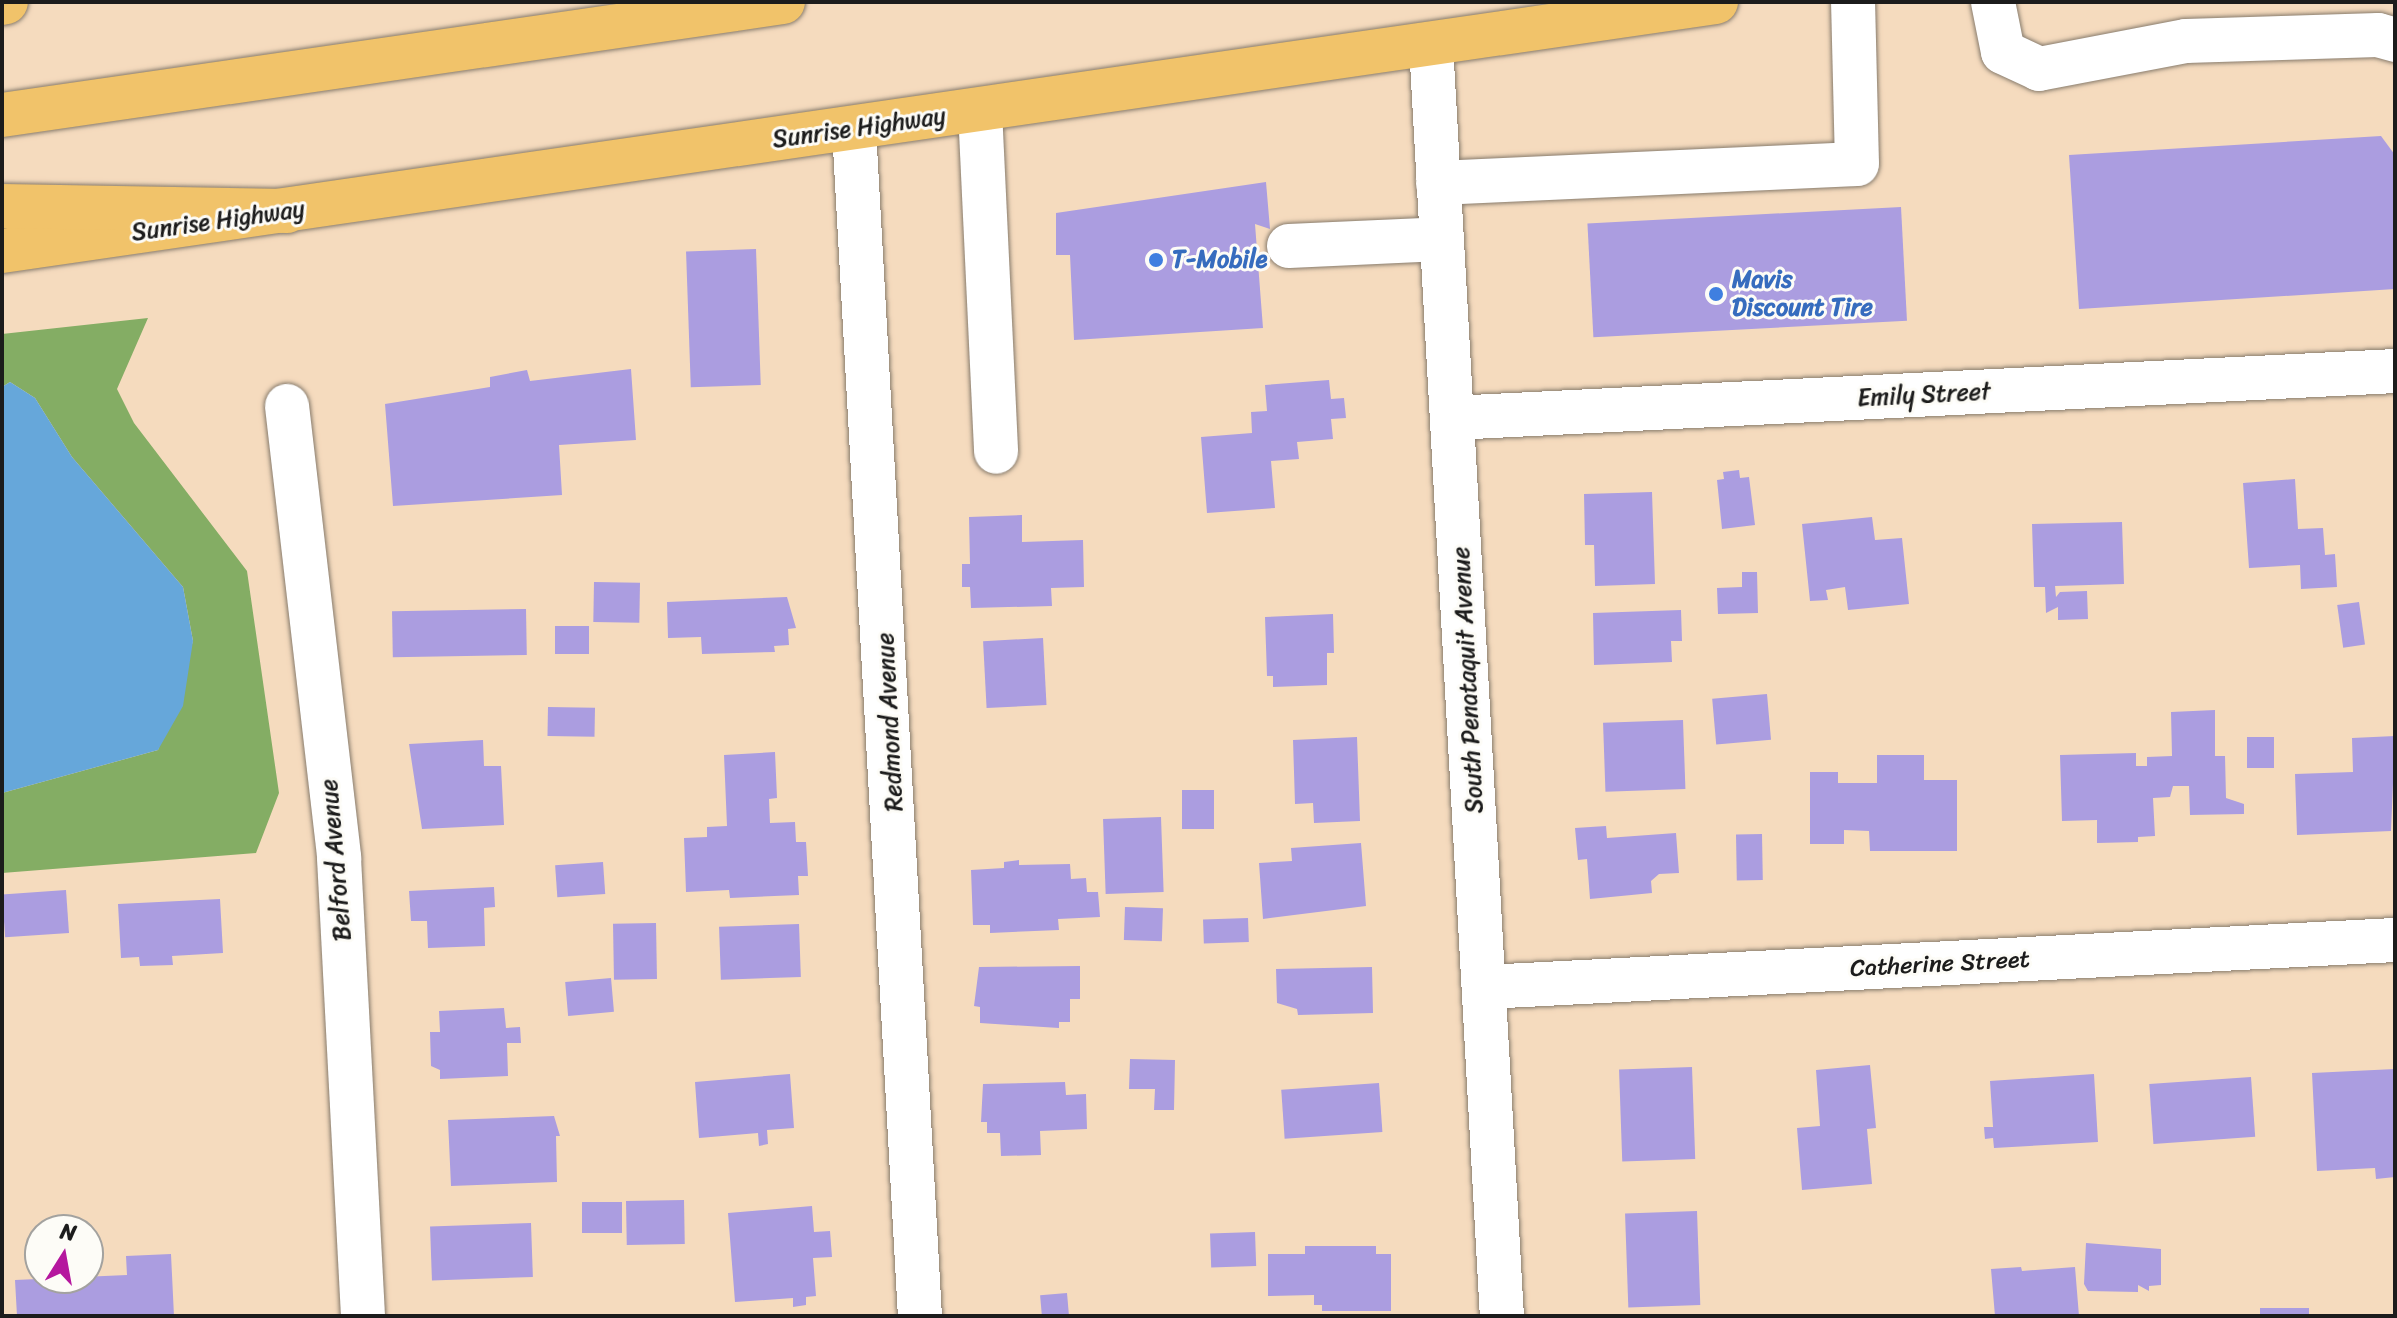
<!DOCTYPE html>
<html>
<head>
<meta charset="utf-8">
<style>
  body { margin:0 }
  #map { position:relative; width:2397px; height:1318px; overflow:hidden; background:#f5dbbe; font-family:Sriracha,sans-serif }
  div>[style] { position:absolute }
  .forest>* { inset:0; background:#84ad64 }
  .water>* { inset:0; background:#66a7da }
  .building>* { inset:0; background:#ab9de0; transform-origin:0 0 }
  .roads { filter:drop-shadow(0 0 2px #887c6d) drop-shadow(0 0 2px #887c6d) }
  .minor>* { height:44px; margin:-22px; padding:0 22px; transform-origin:22px; border-radius:22px; background:#fff }
  .major>* { height:44px; margin:-22px; padding:0 22px; transform-origin:22px; border-radius:22px; background:#f1c36a }
  .highway>* { height:44px; margin:-22px; padding:0 22px; transform-origin:22px; border-radius:22px; background:#f1c36a }
  .dots>* { width:22px; height:22px; translate:-50% -50%; box-sizing:border-box; border:4px solid #fdfcf7; border-radius:50% }
  span { translate:-50% -50%; white-space:nowrap; text-align:center; line-height:1.15; -webkit-text-stroke:6px #fdfcf7; paint-order:stroke }
  .street-label { font-size:24px; color:#1c1c1c }
  .shop-label { font-size:24px; color:#366cbe; font-weight:700 }
  .left { translate:0 -50%; text-align:left }
  .frame { position:absolute; inset:0; border:4px solid #1c1c1c; pointer-events:none }
  .north { position:absolute; left:24px; top:1214px; width:80px; height:80px; box-sizing:border-box; background:#fdfcf7; border:2px solid #a3a29f; border-radius:50%; rotate:11deg; font-size:22px; font-weight:700; line-height:32px; text-align:center; color:#1c1c1c }
  .north::after { content:''; display:block; margin:auto; width:28px; height:36px; background:#b5179e; clip-path:polygon(50% 0,100% 100%,50% 72%,0 100%) }
</style>
</head>
<body>
<div id="map">
  <div class="forest">
    <div style="clip-path:polygon(148px 318px,117px 389px,134px 423px,247px 571px,279px 793px,256px 853px,2px 873px,2px 793px,158px 750px,193px 641px,183px 587px,72px 457px,35px 398px,10px 382px,2px 387px,2px 334px)"></div>
  </div>
  <div class="water">
    <div style="clip-path:polygon(10px 382px,35px 398px,72px 457px,183px 587px,193px 641px,183px 706px,158px 750px,2px 793px,2px 387px)"></div>
  </div>
  <div class="building">
    <div style="clip-path:polygon(2381px 136px,2395px 155px,2395px 289px,2079px 309px,2069px 155px)"></div>
    <div style="clip-path:polygon(1266px 182px,1270px 229px,1255px 224px,1263px 328px,1074px 340px,1070px 255px,1056px 255px,1056px 213px)"></div>
    <div style="left:1901px;top:207px;width:114px;height:314px;rotate:87deg"></div>
    <div style="left:756px;top:249px;width:136px;height:70px;rotate:88deg"></div>
    <div style="clip-path:polygon(631px 369px,636px 440px,559px 445px,562px 495px,393px 506px,385px 404px,490px 387px,490px 377px,527px 370px,530px 381px)"></div>
    <div style="clip-path:polygon(1329px 380px,1331px 399px,1344px 398px,1346px 418px,1331px 419px,1333px 439px,1297px 442px,1299px 459px,1271px 461px,1275px 508px,1207px 513px,1201px 437px,1252px 433px,1251px 412px,1267px 411px,1265px 385px)"></div>
    <div style="clip-path:polygon(1739px 470px,1740px 478px,1749px 477px,1755px 525px,1722px 529px,1717px 480px,1724px 479px,1723px 472px)"></div>
    <div style="clip-path:polygon(2295px 479px,2298px 529px,2323px 528px,2325px 555px,2335px 554px,2337px 587px,2301px 589px,2300px 565px,2249px 568px,2243px 483px)"></div>
    <div style="clip-path:polygon(1652px 492px,1655px 584px,1595px 586px,1594px 545px,1585px 545px,1584px 494px)"></div>
    <div style="clip-path:polygon(1022px 515px,1022px 542px,1083px 540px,1084px 587px,1051px 588px,1052px 606px,971px 608px,970px 587px,962px 587px,962px 564px,970px 564px,969px 517px)"></div>
    <div style="clip-path:polygon(1872px 517px,1875px 540px,1902px 538px,1909px 604px,1848px 610px,1845px 587px,1826px 590px,1828px 600px,1810px 601px,1802px 524px)"></div>
    <div style="clip-path:polygon(2122px 522px,2124px 584px,2055px 586px,2056px 597px,2060px 592px,2087px 591px,2088px 619px,2058px 620px,2058px 607px,2046px 613px,2045px 587px,2034px 587px,2032px 524px)"></div>
    <div style="clip-path:polygon(1742px 572px,1757px 572px,1758px 613px,1718px 614px,1717px 588px,1742px 587px)"></div>
    <div style="left:594px;top:582px;width:46px;height:40px;rotate:1deg"></div>
    <div style="clip-path:polygon(787px 597px,796px 628px,788px 629px,789px 645px,774px 646px,775px 652px,702px 654px,701px 637px,668px 638px,667px 602px)"></div>
    <div style="left:2359px;top:602px;width:43px;height:22px;rotate:82deg"></div>
    <div style="left:526px;top:609px;width:46px;height:134px;rotate:89deg"></div>
    <div style="clip-path:polygon(1681px 610px,1682px 641px,1671px 641px,1672px 662px,1594px 665px,1593px 613px)"></div>
    <div style="clip-path:polygon(1333px 614px,1334px 653px,1327px 653px,1327px 685px,1273px 687px,1273px 676px,1267px 676px,1265px 617px)"></div>
    <div style="left:555px;top:626px;width:34px;height:28px"></div>
    <div style="left:1043px;top:638px;width:67px;height:60px;rotate:87deg"></div>
    <div style="left:1767px;top:694px;width:46px;height:55px;rotate:85deg"></div>
    <div style="left:548px;top:707px;width:47px;height:29px;rotate:1deg"></div>
    <div style="clip-path:polygon(2215px 710px,2215px 756px,2225px 756px,2226px 798px,2244px 804px,2244px 814px,2190px 815px,2189px 786px,2173px 786px,2170px 797px,2153px 798px,2155px 836px,2138px 837px,2138px 842px,2097px 843px,2097px 820px,2062px 821px,2060px 755px,2136px 753px,2136px 766px,2147px 766px,2147px 757px,2172px 756px,2171px 712px)"></div>
    <div style="left:1683px;top:720px;width:69px;height:80px;rotate:88deg"></div>
    <div style="clip-path:polygon(2395px 736px,2391px 831px,2297px 835px,2295px 774px,2353px 772px,2352px 738px)"></div>
    <div style="clip-path:polygon(1357px 737px,1360px 821px,1314px 823px,1313px 803px,1295px 804px,1293px 740px)"></div>
    <div style="left:2247px;top:737px;width:27px;height:31px"></div>
    <div style="clip-path:polygon(483px 740px,484px 766px,501px 766px,504px 825px,422px 829px,409px 744px)"></div>
    <div style="clip-path:polygon(775px 752px,777px 798px,769px 799px,770px 823px,795px 822px,796px 842px,806px 842px,808px 876px,798px 876px,799px 895px,730px 898px,729px 890px,686px 892px,684px 838px,707px 837px,707px 827px,727px 826px,724px 755px)"></div>
    <div style="clip-path:polygon(1877px 755px,1924px 755px,1924px 780px,1957px 780px,1957px 851px,1870px 851px,1869px 831px,1844px 830px,1844px 844px,1810px 844px,1810px 772px,1838px 772px,1838px 783px,1877px 783px)"></div>
    <div style="left:1182px;top:790px;width:32px;height:39px"></div>
    <div style="left:1161px;top:817px;width:75px;height:58px;rotate:88deg"></div>
    <div style="clip-path:polygon(1606px 826px,1607px 838px,1676px 833px,1679px 873px,1659px 874px,1651px 881px,1652px 893px,1590px 899px,1587px 859px,1578px 860px,1575px 828px)"></div>
    <div style="left:1762px;top:834px;width:46px;height:26px;rotate:89deg"></div>
    <div style="clip-path:polygon(1361px 843px,1366px 906px,1263px 919px,1259px 863px,1292px 861px,1291px 848px)"></div>
    <div style="clip-path:polygon(1019px 860px,1019px 865px,1070px 864px,1071px 879px,1086px 878px,1087px 892px,1098px 892px,1100px 917px,1058px 919px,1059px 930px,990px 933px,990px 925px,973px 925px,971px 870px,1004px 868px,1004px 862px)"></div>
    <div style="left:603px;top:862px;width:32px;height:48px;rotate:86deg"></div>
    <div style="clip-path:polygon(494px 887px,495px 907px,484px 908px,485px 946px,428px 948px,427px 921px,411px 921px,409px 891px)"></div>
    <div style="left:66px;top:890px;width:43px;height:64px;rotate:86deg"></div>
    <div style="clip-path:polygon(220px 899px,223px 953px,172px 956px,173px 965px,140px 966px,139px 957px,121px 958px,118px 904px)"></div>
    <div style="left:1125px;top:907px;width:38px;height:33px;rotate:2deg"></div>
    <div style="left:1248px;top:918px;width:24px;height:45px;rotate:88deg"></div>
    <div style="left:656px;top:923px;width:56px;height:43px;rotate:89deg"></div>
    <div style="left:799px;top:924px;width:53px;height:80px;rotate:88deg"></div>
    <div style="clip-path:polygon(1080px 966px,1080px 999px,1070px 999px,1070px 1022px,1059px 1022px,1059px 1028px,980px 1023px,980px 1007px,974px 1006px,979px 967px)"></div>
    <div style="clip-path:polygon(1372px 967px,1373px 1013px,1298px 1015px,1297px 1009px,1277px 1003px,1276px 969px)"></div>
    <div style="left:611px;top:978px;width:34px;height:46px;rotate:85deg"></div>
    <div style="clip-path:polygon(504px 1008px,506px 1028px,520px 1027px,521px 1043px,507px 1043px,508px 1076px,440px 1079px,440px 1070px,431px 1066px,430px 1032px,440px 1032px,439px 1011px)"></div>
    <div style="clip-path:polygon(1130px 1059px,1175px 1060px,1174px 1110px,1154px 1110px,1155px 1089px,1129px 1089px)"></div>
    <div style="clip-path:polygon(1870px 1065px,1876px 1128px,1867px 1129px,1872px 1184px,1802px 1190px,1797px 1128px,1820px 1126px,1816px 1070px)"></div>
    <div style="left:1692px;top:1067px;width:92px;height:73px;rotate:88deg"></div>
    <div style="clip-path:polygon(2395px 1069px,2395px 1177px,2376px 1179px,2375px 1168px,2317px 1171px,2312px 1073px)"></div>
    <div style="clip-path:polygon(790px 1074px,794px 1128px,767px 1130px,768px 1144px,759px 1146px,758px 1133px,699px 1138px,695px 1082px)"></div>
    <div style="clip-path:polygon(2094px 1074px,2098px 1142px,1994px 1148px,1993px 1138px,1985px 1139px,1984px 1127px,1993px 1127px,1990px 1081px)"></div>
    <div style="left:2251px;top:1077px;width:60px;height:102px;rotate:86deg"></div>
    <div style="clip-path:polygon(1065px 1082px,1066px 1095px,1086px 1094px,1087px 1129px,1040px 1131px,1041px 1155px,1001px 1156px,1000px 1133px,987px 1133px,987px 1122px,981px 1122px,983px 1084px)"></div>
    <div style="left:1379px;top:1083px;width:49px;height:98px;rotate:86deg"></div>
    <div style="clip-path:polygon(554px 1116px,560px 1136px,556px 1136px,557px 1182px,451px 1186px,448px 1120px)"></div>
    <div style="left:684px;top:1200px;width:44px;height:58px;rotate:89deg"></div>
    <div style="left:622px;top:1202px;width:31px;height:40px;rotate:90deg"></div>
    <div style="clip-path:polygon(812px 1206px,814px 1232px,830px 1231px,832px 1257px,813px 1258px,816px 1296px,806px 1297px,806px 1305px,793px 1307px,793px 1298px,735px 1302px,728px 1213px)"></div>
    <div style="left:1697px;top:1211px;width:94px;height:72px;rotate:88deg"></div>
    <div style="left:531px;top:1223px;width:54px;height:101px;rotate:88deg"></div>
    <div style="left:1255px;top:1232px;width:34px;height:45px;rotate:88deg"></div>
    <div style="clip-path:polygon(2086px 1243px,2161px 1249px,2161px 1285px,2149px 1286px,2149px 1291px,2138px 1285px,2138px 1292px,2088px 1291px,2084px 1284px)"></div>
    <div style="clip-path:polygon(1305px 1246px,1376px 1246px,1376px 1254px,1391px 1254px,1391px 1311px,1322px 1311px,1322px 1305px,1314px 1305px,1314px 1295px,1268px 1296px,1268px 1254px,1305px 1254px)"></div>
    <div style="clip-path:polygon(171px 1254px,174px 1316px,17px 1316px,15px 1280px,127px 1275px,126px 1256px)"></div>
    <div style="clip-path:polygon(2021px 1267px,2022px 1271px,2075px 1267px,2079px 1316px,1995px 1316px,1991px 1269px)"></div>
    <div style="left:1067px;top:1293px;width:23px;height:27px;rotate:85deg"></div>
    <div style="left:2309px;top:1308px;width:8px;height:49px;rotate:90deg"></div>
  </div>
  <div class="roads">
    <div class="minor">
      <div style="left:1993px;top:2px;width:51px;rotate:78.7deg"></div>
      <div style="left:2003px;top:52px;width:40px;rotate:25deg"></div>
      <div style="left:2039px;top:69px;width:150px;rotate:-10.8deg"></div>
      <div style="left:2186px;top:41px;width:192px;rotate:-1.8deg"></div>
      <div style="left:2378px;top:35px;width:18px;rotate:16deg"></div>
      <div style="left:1431px;top:44px;width:1274px;rotate:86.81deg"></div>
      <div style="left:980px;top:110px;width:342px;rotate:87.3deg"></div>
      <div style="left:854px;top:129px;width:1189px;rotate:86.82deg"></div>
      <div style="left:1438px;top:183px;width:419px;rotate:-2.6deg"></div>
      <div style="left:1857px;top:164px;width:162px;rotate:-91.4deg"></div>
      <div style="left:1289px;top:246px;width:152px;rotate:-2.6deg"></div>
      <div style="left:287px;top:406px;width:455px;rotate:83.4deg"></div>
      <div style="left:339px;top:858px;width:459px;rotate:87deg"></div>
      <div style="left:1452px;top:418px;width:944px;rotate:-2.85deg"></div>
      <div style="left:1486px;top:987px;width:910px;rotate:-2.96deg"></div>
    </div>
    <div class="major">
      <div style="left:2px;top:251px;width:1732px;rotate:-8.27deg"></div>
    </div>
    <div class="highway">
      <div style="left:2px;top:3px;width:4px;rotate:-14deg"></div>
      <div style="left:2px;top:115px;width:789px;rotate:-8.23deg"></div>
      <div style="left:2px;top:206px;width:285px;rotate:1deg"></div>
    </div>
  </div>
  <div class="dots">
    <div style="left:1156px;top:260px;background:#3f7fe0"></div>
    <div style="left:1716px;top:294px;background:#3f7fe0"></div>
  </div>
  <div class="street-label">
    <span style="left:859px;top:128px;rotate:-8deg">Sunrise Highway</span>
    <span style="left:218px;top:221px;rotate:-8deg">Sunrise Highway</span>
    <span style="left:1924px;top:395px;rotate:-3deg">Emily Street</span>
    <span style="left:1468px;top:680px;rotate:-93deg">South Penataquit Avenue</span>
    <span style="left:890px;top:722px;rotate:-93deg">Redmond Avenue</span>
    <span style="left:336px;top:860px;rotate:-95deg">Belford Avenue</span>
    <span style="left:1940px;top:964px;rotate:-3deg">Catherine Street</span>
  </div>
  <div class="shop-label">
    <span class="left" style="left:1172px;top:260px">T-Mobile</span>
    <span class="left" style="left:1732px;top:294px">Mavis<br>Discount Tire</span>
  </div>
  <div class="frame"></div>
  <div class="north">N</div>
</div>
</body>
</html>
